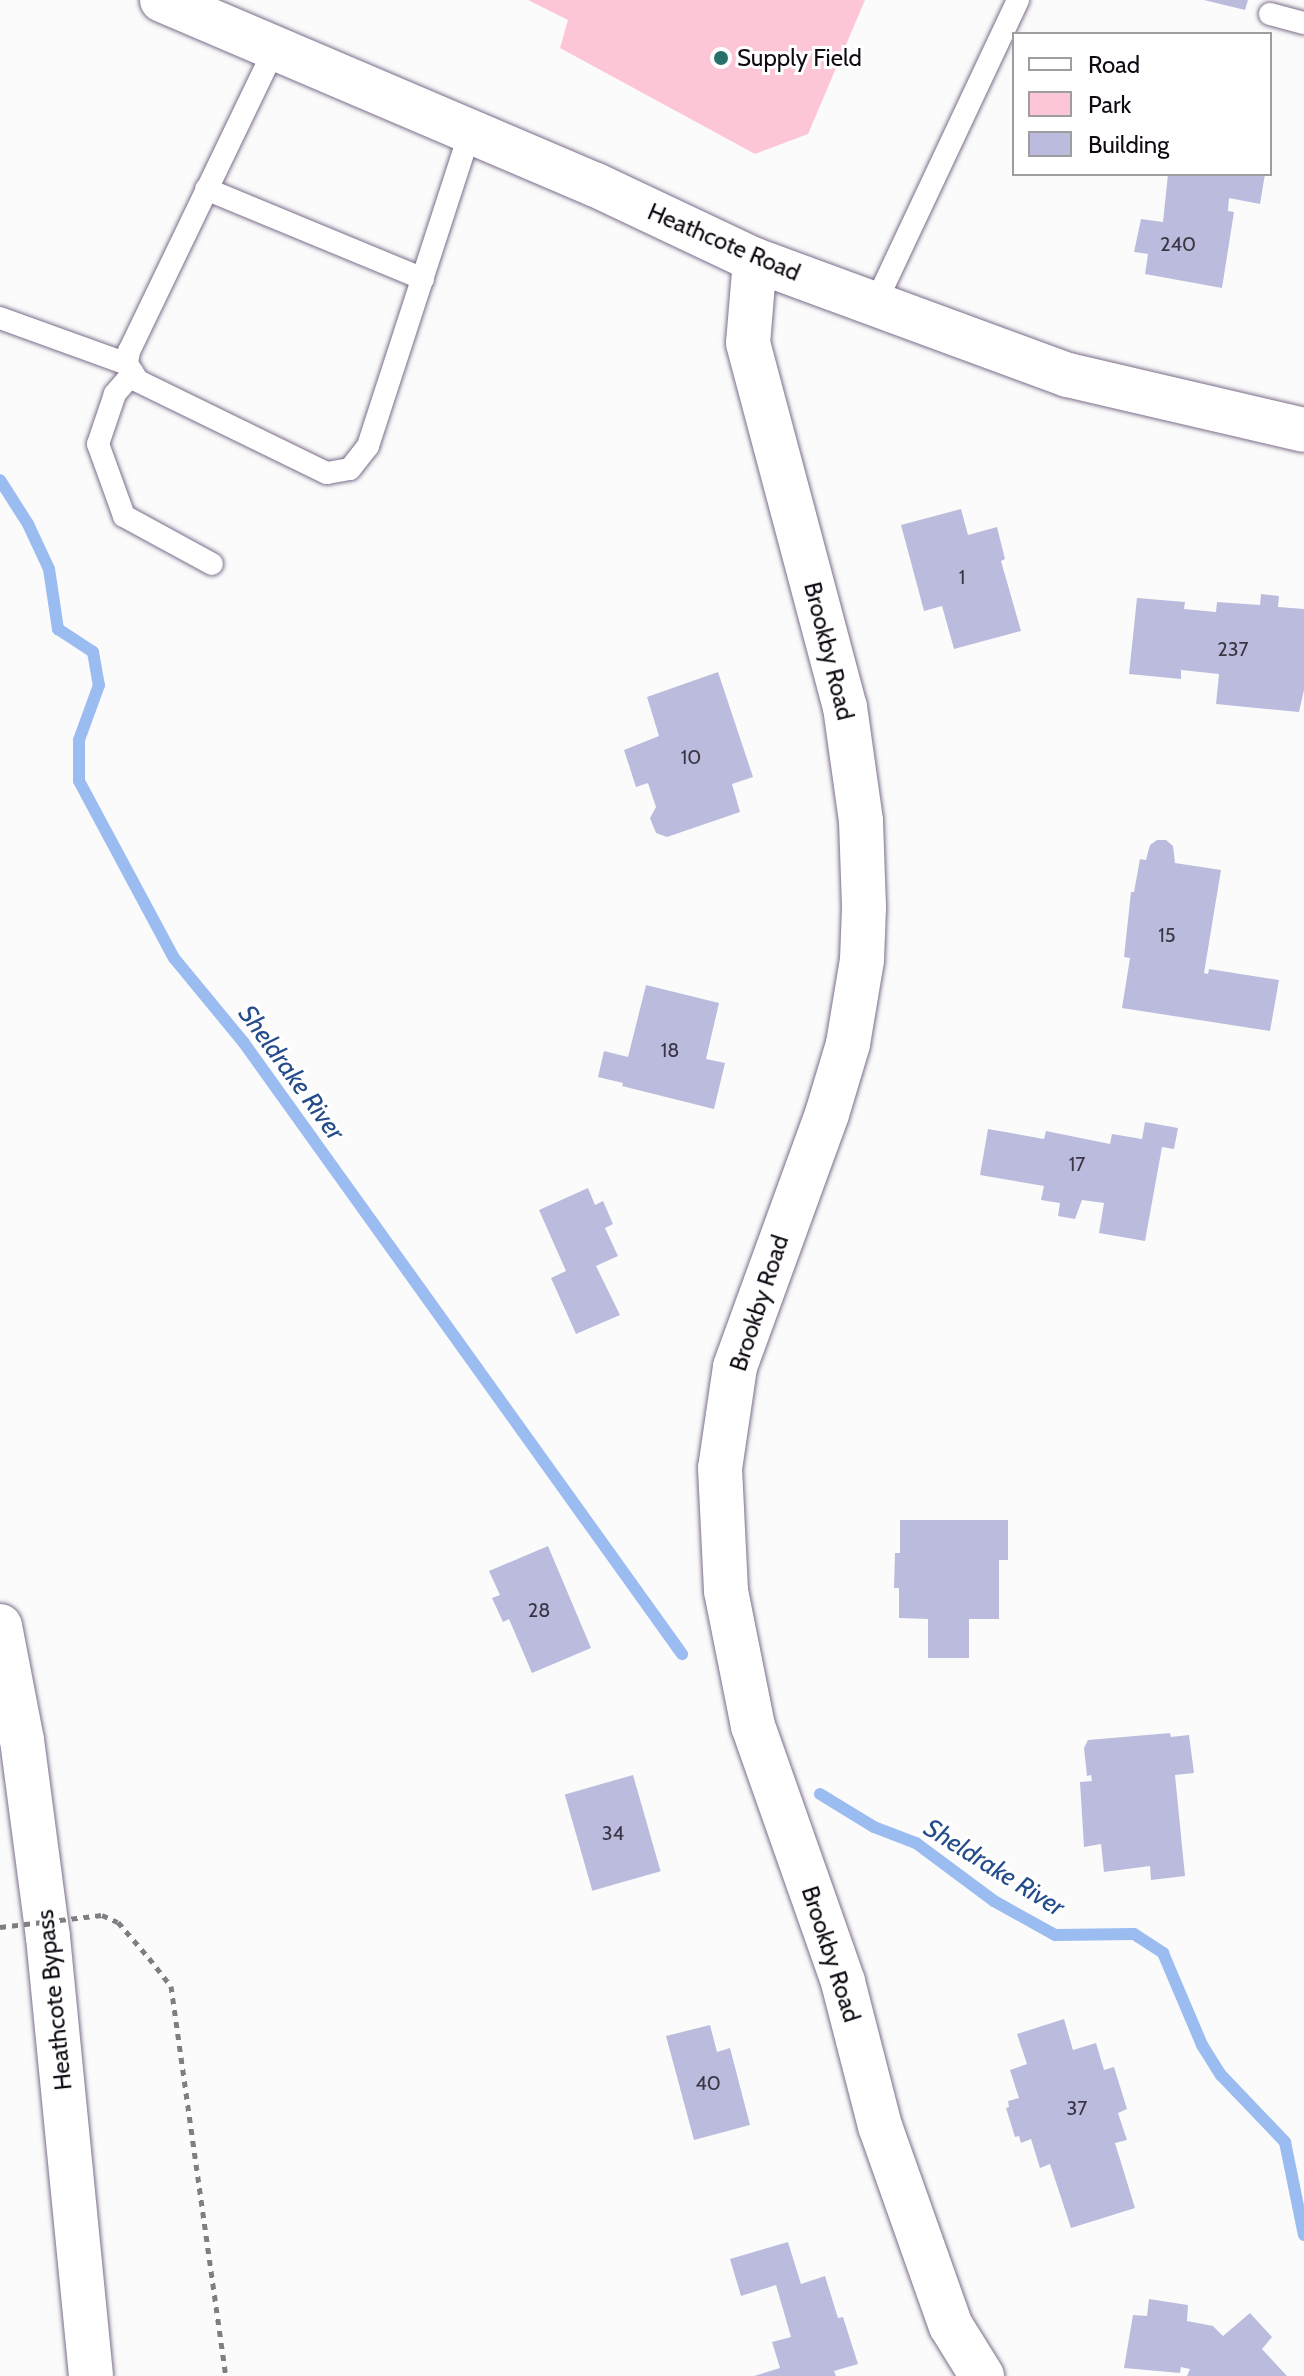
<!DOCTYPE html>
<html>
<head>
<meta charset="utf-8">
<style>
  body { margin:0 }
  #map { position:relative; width:1304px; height:2376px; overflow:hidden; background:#fbfbfb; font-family:Cabin,sans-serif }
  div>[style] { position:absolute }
  .green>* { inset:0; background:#fcc6d7 }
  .stream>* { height:12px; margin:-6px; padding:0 6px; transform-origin:6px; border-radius:6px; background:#9bbcf1 }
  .building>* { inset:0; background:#bbbcdd; transform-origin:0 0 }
  .path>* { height:5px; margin-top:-2.5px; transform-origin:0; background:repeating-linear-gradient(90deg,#817e83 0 6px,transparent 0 12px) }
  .roads { filter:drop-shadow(0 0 2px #7c6d8a) drop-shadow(0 0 2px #7c6d8a) }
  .service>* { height:22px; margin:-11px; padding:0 11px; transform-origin:11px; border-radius:11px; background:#fff }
  .minor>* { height:44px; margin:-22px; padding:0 22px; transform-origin:22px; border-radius:22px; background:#fff }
  .tertiary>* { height:44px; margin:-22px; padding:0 22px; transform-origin:22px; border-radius:22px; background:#fff }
  .secondary>* { height:44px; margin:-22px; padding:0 22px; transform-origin:22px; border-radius:22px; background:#fff }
  .path-bridge>* { height:5px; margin-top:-2.5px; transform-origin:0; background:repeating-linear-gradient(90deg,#817e83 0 6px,transparent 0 12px) }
  .dots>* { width:22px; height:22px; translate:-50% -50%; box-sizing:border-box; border:4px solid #fff; border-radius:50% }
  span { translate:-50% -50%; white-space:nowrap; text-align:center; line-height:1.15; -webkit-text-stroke:6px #fff; paint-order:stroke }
  .number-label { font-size:20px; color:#3b3646 }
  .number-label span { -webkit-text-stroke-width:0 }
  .poi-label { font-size:24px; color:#100a14 }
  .left { translate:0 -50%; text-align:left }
  .street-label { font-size:24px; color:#100a14 }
  .water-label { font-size:26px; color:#254c8a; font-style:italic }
  .legend { position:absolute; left:1012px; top:32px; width:260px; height:144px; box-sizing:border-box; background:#fff; border:2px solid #9f9da1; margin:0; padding:10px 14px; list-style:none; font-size:24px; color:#100a14 }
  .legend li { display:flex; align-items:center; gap:16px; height:40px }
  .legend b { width:40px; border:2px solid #9f9da1 }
</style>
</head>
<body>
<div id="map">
  <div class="green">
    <div style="clip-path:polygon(528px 0,865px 0,808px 134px,755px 154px,560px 48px,568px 20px)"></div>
  </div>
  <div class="stream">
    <div style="left:0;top:480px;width:52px;rotate:57.5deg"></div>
    <div style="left:28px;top:524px;width:50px;rotate:65deg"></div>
    <div style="left:49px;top:569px;width:61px;rotate:81.5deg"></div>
    <div style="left:58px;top:629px;width:42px;rotate:33.3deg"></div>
    <div style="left:93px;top:652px;width:34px;rotate:80deg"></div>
    <div style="left:99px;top:685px;width:59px;rotate:110deg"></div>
    <div style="left:79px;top:740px;width:41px;rotate:90deg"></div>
    <div style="left:79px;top:781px;width:201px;rotate:61.8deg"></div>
    <div style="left:174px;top:958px;width:110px;rotate:50.5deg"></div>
    <div style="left:244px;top:1043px;width:752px;rotate:54.36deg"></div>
    <div style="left:820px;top:1794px;width:63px;rotate:31.4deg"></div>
    <div style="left:874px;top:1827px;width:45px;rotate:20.9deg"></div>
    <div style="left:916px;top:1843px;width:97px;rotate:36.6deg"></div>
    <div style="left:994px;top:1901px;width:70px;rotate:29.1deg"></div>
    <div style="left:1055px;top:1935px;width:79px;rotate:-0.7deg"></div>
    <div style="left:1134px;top:1934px;width:35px;rotate:33deg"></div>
    <div style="left:1163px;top:1953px;width:100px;rotate:67deg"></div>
    <div style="left:1202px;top:2045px;width:36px;rotate:58deg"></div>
    <div style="left:1221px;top:2075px;width:93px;rotate:46.3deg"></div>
    <div style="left:1285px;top:2142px;width:95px;rotate:78.5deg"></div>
  </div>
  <div class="building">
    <div style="clip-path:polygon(1204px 0,1248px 0,1245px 10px)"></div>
    <div style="clip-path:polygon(1168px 174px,1265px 174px,1260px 204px,1229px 198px,1228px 211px,1234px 212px,1222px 288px,1145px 274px,1148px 254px,1134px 252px,1141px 219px,1163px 222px)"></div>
    <div style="clip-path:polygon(961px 509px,968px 535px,997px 527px,1005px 559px,1001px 561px,1021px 631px,954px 649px,942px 606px,924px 611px,901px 525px)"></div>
    <div style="clip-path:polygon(1261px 594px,1279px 596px,1278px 607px,1304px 609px,1304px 690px,1299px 712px,1216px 704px,1219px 674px,1181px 670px,1181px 679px,1129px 674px,1137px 598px,1185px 602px,1184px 609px,1216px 612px,1217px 602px,1260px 605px)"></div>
    <div style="clip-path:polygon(718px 672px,753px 777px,732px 784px,740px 812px,667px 837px,656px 833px,650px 818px,656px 807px,648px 783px,636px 787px,624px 750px,659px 736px,647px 697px)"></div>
    <div style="clip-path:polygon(1157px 840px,1166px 840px,1173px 846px,1175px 863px,1221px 870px,1204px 973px,1208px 974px,1209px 969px,1279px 980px,1270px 1031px,1122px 1008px,1130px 958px,1124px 957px,1131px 892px,1134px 892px,1140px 859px,1146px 860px,1150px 845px)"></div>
    <div style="clip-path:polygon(646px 985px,719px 1003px,706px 1059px,725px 1063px,714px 1109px,622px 1086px,623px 1083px,598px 1077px,604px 1051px,628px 1057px)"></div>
    <div style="clip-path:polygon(1145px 1122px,1178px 1128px,1174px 1149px,1162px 1147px,1145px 1241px,1099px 1233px,1104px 1203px,1082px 1200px,1075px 1219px,1058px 1216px,1060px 1203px,1041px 1200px,1044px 1186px,980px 1175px,988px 1129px,1044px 1139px,1046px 1131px,1110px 1144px,1112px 1134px,1142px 1139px)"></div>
    <div style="clip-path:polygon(588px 1188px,595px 1205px,603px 1201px,613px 1224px,605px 1228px,618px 1256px,596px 1266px,620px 1315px,576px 1334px,551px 1278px,566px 1271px,539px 1210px)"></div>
    <div style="clip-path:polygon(900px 1520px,1008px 1520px,1008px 1560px,999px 1560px,999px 1619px,969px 1619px,969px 1658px,928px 1658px,928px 1619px,899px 1618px,899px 1588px,894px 1588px,895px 1553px,900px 1553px)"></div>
    <div style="clip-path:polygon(548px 1546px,591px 1648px,532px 1673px,509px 1619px,503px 1622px,492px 1598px,500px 1595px,489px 1571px)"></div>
    <div style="clip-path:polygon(1170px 1733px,1171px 1737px,1189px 1735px,1194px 1773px,1175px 1775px,1185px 1876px,1151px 1880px,1150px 1866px,1104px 1872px,1101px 1844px,1084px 1847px,1080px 1782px,1092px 1781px,1091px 1775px,1087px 1776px,1084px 1748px,1088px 1740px)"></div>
    <div style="left:633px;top:1775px;width:100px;height:71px;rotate:74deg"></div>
    <div style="clip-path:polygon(1064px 2019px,1073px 2050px,1096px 2043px,1104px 2070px,1114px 2067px,1127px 2109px,1118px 2113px,1127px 2140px,1115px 2143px,1135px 2208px,1071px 2228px,1050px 2164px,1040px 2168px,1031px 2139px,1021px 2143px,1019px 2136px,1015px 2137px,1006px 2108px,1009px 2107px,1008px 2101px,1019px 2098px,1010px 2070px,1027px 2064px,1017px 2034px)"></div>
    <div style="clip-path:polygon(710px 2025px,717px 2052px,730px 2048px,750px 2125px,694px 2140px,666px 2036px)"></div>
    <div style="clip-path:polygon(788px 2242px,801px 2284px,825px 2276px,838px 2318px,843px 2317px,858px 2364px,834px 2371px,836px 2376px,754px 2376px,780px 2368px,772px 2342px,791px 2337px,776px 2285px,741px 2296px,730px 2259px)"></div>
    <div style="clip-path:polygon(1149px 2299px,1188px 2305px,1187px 2321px,1213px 2326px,1223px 2336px,1250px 2313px,1272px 2337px,1262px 2349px,1287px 2376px,1187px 2376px,1190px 2369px,1181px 2367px,1180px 2373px,1124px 2368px,1133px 2315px,1147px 2316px)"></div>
  </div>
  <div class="path">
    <div style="left:149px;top:1958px;width:36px;rotate:52deg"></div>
    <div style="left:171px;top:1986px;width:394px;rotate:82deg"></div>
  </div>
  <div class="roads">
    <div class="service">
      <div style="left:1270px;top:14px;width:35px;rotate:15deg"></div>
      <div style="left:275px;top:48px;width:336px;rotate:115.7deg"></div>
      <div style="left:129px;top:351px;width:13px;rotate:99deg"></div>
      <div style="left:127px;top:364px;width:20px;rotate:57deg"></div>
      <div style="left:138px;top:381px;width:210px;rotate:26deg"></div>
      <div style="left:327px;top:473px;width:23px;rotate:-10deg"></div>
      <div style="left:350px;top:469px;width:29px;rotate:-52deg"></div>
      <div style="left:368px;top:446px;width:330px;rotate:-72deg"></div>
      <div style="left:206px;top:189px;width:235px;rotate:22.5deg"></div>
      <div style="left:875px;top:304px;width:336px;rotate:-64.8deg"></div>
      <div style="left:0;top:318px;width:135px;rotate:19.9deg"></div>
      <div style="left:133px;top:373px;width:28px;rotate:131deg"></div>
      <div style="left:115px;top:394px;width:53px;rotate:108.8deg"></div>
      <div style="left:98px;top:444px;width:77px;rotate:70.1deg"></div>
      <div style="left:124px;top:516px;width:100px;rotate:28.6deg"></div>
    </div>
    <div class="minor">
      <div style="left:755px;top:260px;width:83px;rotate:94.8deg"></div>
      <div style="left:748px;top:343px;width:377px;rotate:75.1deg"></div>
      <div style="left:845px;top:707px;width:115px;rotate:82deg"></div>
      <div style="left:861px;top:821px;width:87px;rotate:88deg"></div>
      <div style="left:864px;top:908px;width:52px;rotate:92.2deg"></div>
      <div style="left:862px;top:960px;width:85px;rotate:99.5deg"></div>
      <div style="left:848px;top:1044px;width:73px;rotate:106.7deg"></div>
      <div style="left:827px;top:1114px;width:269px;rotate:110deg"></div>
      <div style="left:735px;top:1367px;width:102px;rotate:98.4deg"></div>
      <div style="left:720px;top:1468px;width:123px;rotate:87.2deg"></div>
      <div style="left:726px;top:1591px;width:138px;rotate:78.7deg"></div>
      <div style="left:753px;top:1726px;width:271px;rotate:70.6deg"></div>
      <div style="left:843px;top:1982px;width:149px;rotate:75.6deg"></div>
      <div style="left:880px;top:2126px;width:212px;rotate:70.5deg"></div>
      <div style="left:951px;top:2326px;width:59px;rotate:58.2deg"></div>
    </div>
    <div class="tertiary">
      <div style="left:162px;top:0;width:472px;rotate:23.1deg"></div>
      <div style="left:596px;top:185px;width:176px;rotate:25.3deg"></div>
      <div style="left:755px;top:260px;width:333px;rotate:20.2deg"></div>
      <div style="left:1068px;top:375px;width:242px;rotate:13.1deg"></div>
    </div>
    <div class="secondary">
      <div style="left:0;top:1626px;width:116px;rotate:79.1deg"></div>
      <div style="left:22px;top:1740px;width:199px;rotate:82.5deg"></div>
      <div style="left:48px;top:1937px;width:441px;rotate:84.4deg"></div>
    </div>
  </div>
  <div class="path-bridge">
    <div style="left:0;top:1927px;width:103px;rotate:-6.7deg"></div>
    <div style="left:102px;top:1915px;width:17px;rotate:24deg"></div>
    <div style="left:118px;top:1922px;width:48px;rotate:49.3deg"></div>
  </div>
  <div class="dots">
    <div style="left:721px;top:58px;background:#287069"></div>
  </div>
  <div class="number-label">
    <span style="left:1178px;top:244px">240</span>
    <span style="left:962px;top:577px">1</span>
    <span style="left:1233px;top:649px">237</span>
    <span style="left:691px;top:757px">10</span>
    <span style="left:1167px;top:935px">15</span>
    <span style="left:670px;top:1050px">18</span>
    <span style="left:1077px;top:1164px">17</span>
    <span style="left:539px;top:1610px">28</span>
    <span style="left:613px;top:1833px">34</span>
    <span style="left:708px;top:2083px">40</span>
    <span style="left:1077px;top:2108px">37</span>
  </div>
  <div class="poi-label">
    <span class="left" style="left:737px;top:58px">Supply Field</span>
  </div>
  <div class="street-label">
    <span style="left:724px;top:242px;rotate:23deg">Heathcote Road</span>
    <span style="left:829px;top:651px;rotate:76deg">Brookby Road</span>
    <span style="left:759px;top:1303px;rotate:-72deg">Brookby Road</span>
    <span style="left:831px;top:1954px;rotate:72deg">Brookby Road</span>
    <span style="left:54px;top:2000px;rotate:-96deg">Heathcote Bypass</span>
  </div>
  <div class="water-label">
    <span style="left:291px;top:1073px;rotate:54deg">Sheldrake River</span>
    <span style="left:994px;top:1868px;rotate:32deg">Sheldrake River</span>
  </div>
  <ul class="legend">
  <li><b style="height:10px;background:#fff"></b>Road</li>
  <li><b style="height:22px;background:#fcc6d7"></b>Park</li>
  <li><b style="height:22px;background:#bbbcdd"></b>Building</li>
  </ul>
</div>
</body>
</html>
